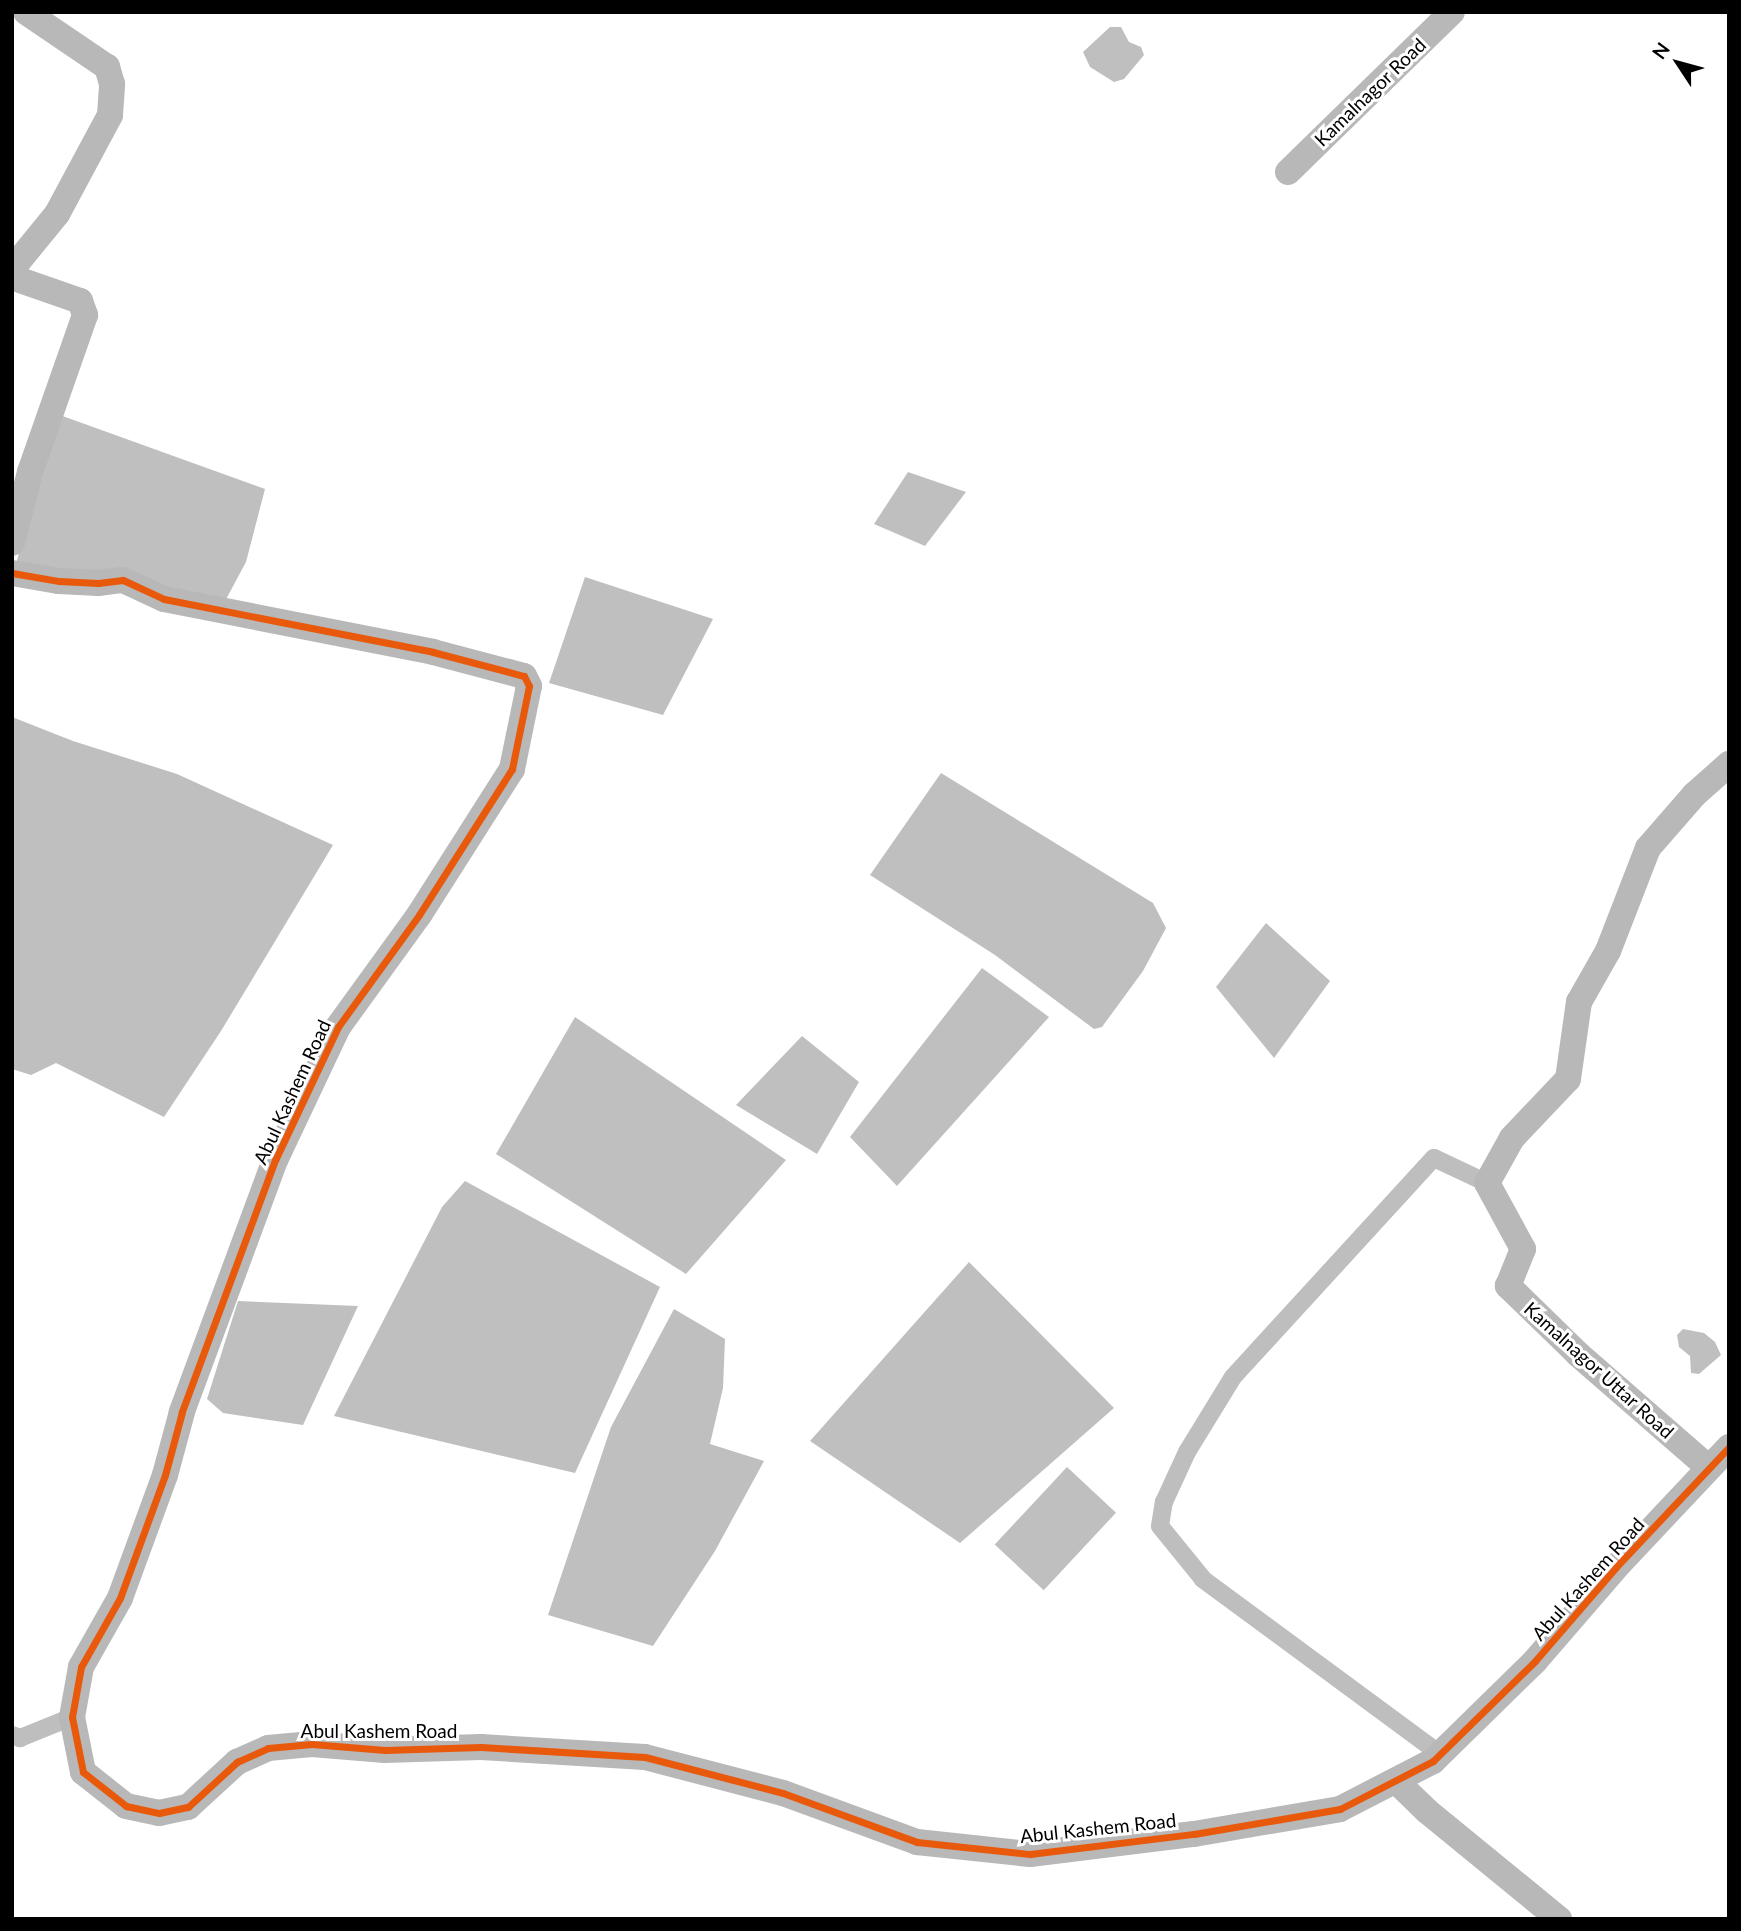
<!DOCTYPE html>
<html>
<head>
<meta charset="utf-8">
<style>
  body { margin:0 }
  #map { position:relative; width:1741px; height:1931px; overflow:hidden; background:#fff; font-family:Lato,sans-serif }
  div>[style] { position:absolute }
  .water>* { inset:0; background:#bfbfbf; transform-origin:0 0 }
  .street>* { height:18px; margin:-9px; padding:0 9px; transform-origin:9px; border-radius:9px; background:#bebebe }
  .secondary>* { height:26px; margin:-13px; padding:0 13px; transform-origin:13px; border-radius:13px; background:#b8b8b8 }
  .cycleway>* { height:7px; margin:-3.5px; padding:0 3.5px; transform-origin:3.5px; border-radius:3.5px; background:#e8590c }
  span { translate:-50% -50%; white-space:nowrap; text-align:center; line-height:1.15; -webkit-text-stroke:6px #fff; paint-order:stroke }
  .street-label { font-size:19px; color:#000 }
  .frame { position:absolute; inset:0; border:14px solid #000; pointer-events:none }
  .north { position:absolute; left:1643px; top:28px; width:70px; height:70px; -webkit-text-stroke:5px #fff; paint-order:stroke; rotate:306deg; font-size:19px; font-weight:700; line-height:28px; text-align:center; color:#000 }
  .north::after { content:''; display:block; margin:auto; width:24px; height:32px; background:#000; clip-path:polygon(50% 0,100% 100%,50% 72%,0 100%) }
</style>
</head>
<body>
<div id="map">
  <div class="water">
    <div style="clip-path:polygon(1110px 27px,1121px 27px,1129px 42px,1141px 47px,1144px 55px,1124px 79px,1114px 82px,1090px 67px,1083px 52px)"></div>
    <div style="clip-path:polygon(57px 414px,265px 489px,246px 562px,224px 603px,16px 564px)"></div>
    <div style="clip-path:polygon(908px 472px,966px 492px,925px 546px,874px 524px)"></div>
    <div style="clip-path:polygon(585px 577px,713px 619px,663px 715px,549px 683px)"></div>
    <div style="clip-path:polygon(12px 717px,73px 741px,177px 774px,333px 845px,221px 1031px,164px 1117px,56px 1063px,31px 1075px,12px 1069px)"></div>
    <div style="clip-path:polygon(941px 773px,1153px 903px,1166px 928px,1143px 971px,1102px 1027px,1094px 1029px,995px 955px,870px 875px)"></div>
    <div style="clip-path:polygon(1266px 923px,1330px 981px,1274px 1058px,1216px 987px)"></div>
    <div style="clip-path:polygon(982px 968px,1049px 1017px,897px 1186px,850px 1137px)"></div>
    <div style="clip-path:polygon(575px 1017px,786px 1160px,686px 1274px,496px 1154px)"></div>
    <div style="clip-path:polygon(802px 1036px,859px 1082px,817px 1154px,736px 1105px)"></div>
    <div style="clip-path:polygon(465px 1181px,660px 1287px,575px 1473px,334px 1416px,442px 1207px)"></div>
    <div style="clip-path:polygon(969px 1262px,1114px 1408px,960px 1543px,810px 1441px)"></div>
    <div style="clip-path:polygon(238px 1301px,358px 1306px,303px 1425px,223px 1413px,207px 1399px)"></div>
    <div style="clip-path:polygon(674px 1309px,725px 1339px,723px 1388px,710px 1444px,764px 1461px,715px 1551px,653px 1646px,548px 1615px,611px 1427px)"></div>
    <div style="clip-path:polygon(1683px 1329px,1704px 1333px,1715px 1342px,1721px 1355px,1699px 1374px,1691px 1373px,1690px 1356px,1679px 1347px,1677px 1335px)"></div>
    <div style="left:1067px;top:1467px;width:67px;height:106px;rotate:43deg"></div>
  </div>
  <div class="street">
    <div style="left:12px;top:1735px;width:9px;rotate:21deg"></div>
    <div style="left:20px;top:1738px;width:56px;rotate:-22deg"></div>
    <div style="left:1440px;top:1754px;width:295px;rotate:-143.6deg"></div>
    <div style="left:1203px;top:1579px;width:68px;rotate:-129.1deg"></div>
    <div style="left:1160px;top:1526px;width:24px;rotate:-81deg"></div>
    <div style="left:1164px;top:1502px;width:55px;rotate:-65.3deg"></div>
    <div style="left:1187px;top:1452px;width:88px;rotate:-58.5deg"></div>
    <div style="left:1233px;top:1377px;width:297px;rotate:-47.5deg"></div>
    <div style="left:1434px;top:1158px;width:59px;rotate:25.3deg"></div>
  </div>
  <div class="secondary">
    <div style="left:1288px;top:172px;width:229px;rotate:-44.3deg"></div>
    <div style="left:12px;top:269px;width:71px;rotate:-50.7deg"></div>
    <div style="left:57px;top:214px;width:112px;rotate:-61.8deg"></div>
    <div style="left:110px;top:115px;width:31px;rotate:-86deg"></div>
    <div style="left:112px;top:84px;width:18px;rotate:-106deg"></div>
    <div style="left:107px;top:67px;width:98px;rotate:-145.8deg"></div>
    <div style="left:12px;top:274px;width:4px;rotate:63deg"></div>
    <div style="left:14px;top:278px;width:70px;rotate:19.2deg"></div>
    <div style="left:80px;top:301px;width:15px;rotate:70deg"></div>
    <div style="left:85px;top:315px;width:166px;rotate:109.3deg"></div>
    <div style="left:30px;top:472px;width:73px;rotate:104.2deg"></div>
    <div style="left:12px;top:573px;width:48px;rotate:9.7deg"></div>
    <div style="left:59px;top:581px;width:39px;rotate:3deg"></div>
    <div style="left:98px;top:583px;width:25px;rotate:-7deg"></div>
    <div style="left:123px;top:580px;width:45px;rotate:24.9deg"></div>
    <div style="left:164px;top:599px;width:274px;rotate:11.1deg"></div>
    <div style="left:433px;top:652px;width:94px;rotate:14.8deg"></div>
    <div style="left:524px;top:676px;width:11px;rotate:63deg"></div>
    <div style="left:529px;top:686px;width:85px;rotate:101.6deg"></div>
    <div style="left:512px;top:769px;width:173px;rotate:122.5deg"></div>
    <div style="left:419px;top:915px;width:138px;rotate:125.9deg"></div>
    <div style="left:338px;top:1027px;width:147px;rotate:115.3deg"></div>
    <div style="left:275px;top:1160px;width:269px;rotate:110.3deg"></div>
    <div style="left:182px;top:1412px;width:65px;rotate:105.1deg"></div>
    <div style="left:165px;top:1475px;width:131px;rotate:110.1deg"></div>
    <div style="left:120px;top:1598px;width:79px;rotate:119.5deg"></div>
    <div style="left:81px;top:1667px;width:51px;rotate:100.2deg"></div>
    <div style="left:72px;top:1717px;width:56px;rotate:78.7deg"></div>
    <div style="left:83px;top:1772px;width:55px;rotate:38.3deg"></div>
    <div style="left:126px;top:1806px;width:34px;rotate:12deg"></div>
    <div style="left:159px;top:1813px;width:30px;rotate:-12deg"></div>
    <div style="left:188px;top:1807px;width:67px;rotate:-42.6deg"></div>
    <div style="left:237px;top:1762px;width:34px;rotate:-24deg"></div>
    <div style="left:268px;top:1748px;width:44px;rotate:-5.2deg"></div>
    <div style="left:312px;top:1744px;width:73px;rotate:4.7deg"></div>
    <div style="left:385px;top:1750px;width:96px;rotate:-1.8deg"></div>
    <div style="left:481px;top:1747px;width:164px;rotate:3.5deg"></div>
    <div style="left:645px;top:1757px;width:143px;rotate:14.6deg"></div>
    <div style="left:783px;top:1793px;width:143px;rotate:20.1deg"></div>
    <div style="left:917px;top:1842px;width:114px;rotate:6.1deg"></div>
    <div style="left:1030px;top:1854px;width:165px;rotate:-7deg"></div>
    <div style="left:1194px;top:1834px;width:148px;rotate:-9.7deg"></div>
    <div style="left:1340px;top:1809px;width:105px;rotate:-27.3deg"></div>
    <div style="left:1433px;top:1761px;width:143px;rotate:-44.4deg"></div>
    <div style="left:1535px;top:1661px;width:124px;rotate:-49.2deg"></div>
    <div style="left:1616px;top:1567px;width:165px;rotate:-46.7deg"></div>
    <div style="left:1709px;top:1468px;width:174px;rotate:-139deg"></div>
    <div style="left:1578px;top:1354px;width:98px;rotate:-135.8deg"></div>
    <div style="left:1508px;top:1286px;width:40px;rotate:-68deg"></div>
    <div style="left:1523px;top:1249px;width:75px;rotate:-118.6deg"></div>
    <div style="left:1487px;top:1183px;width:51px;rotate:-60.9deg"></div>
    <div style="left:1512px;top:1138px;width:81px;rotate:-46.5deg"></div>
    <div style="left:1568px;top:1079px;width:78px;rotate:-81.9deg"></div>
    <div style="left:1579px;top:1002px;width:59px;rotate:-60.4deg"></div>
    <div style="left:1608px;top:951px;width:110px;rotate:-68.8deg"></div>
    <div style="left:1648px;top:848px;width:70px;rotate:-49deg"></div>
    <div style="left:1694px;top:795px;width:47px;rotate:-41.5deg"></div>
    <div style="left:1396px;top:1781px;width:43px;rotate:44.1deg"></div>
    <div style="left:1427px;top:1811px;width:171px;rotate:39.3deg"></div>
  </div>
  <div class="cycleway">
    <div style="left:12px;top:573px;width:48px;rotate:9.7deg"></div>
    <div style="left:59px;top:581px;width:39px;rotate:3deg"></div>
    <div style="left:98px;top:583px;width:25px;rotate:-7deg"></div>
    <div style="left:123px;top:580px;width:45px;rotate:24.9deg"></div>
    <div style="left:164px;top:599px;width:274px;rotate:11.1deg"></div>
    <div style="left:433px;top:652px;width:94px;rotate:14.8deg"></div>
    <div style="left:524px;top:676px;width:11px;rotate:63deg"></div>
    <div style="left:529px;top:686px;width:85px;rotate:101.6deg"></div>
    <div style="left:512px;top:769px;width:173px;rotate:122.5deg"></div>
    <div style="left:419px;top:915px;width:138px;rotate:125.9deg"></div>
    <div style="left:338px;top:1027px;width:147px;rotate:115.3deg"></div>
    <div style="left:275px;top:1160px;width:269px;rotate:110.3deg"></div>
    <div style="left:182px;top:1412px;width:65px;rotate:105.1deg"></div>
    <div style="left:165px;top:1475px;width:131px;rotate:110.1deg"></div>
    <div style="left:120px;top:1598px;width:79px;rotate:119.5deg"></div>
    <div style="left:81px;top:1667px;width:51px;rotate:100.2deg"></div>
    <div style="left:72px;top:1717px;width:56px;rotate:78.7deg"></div>
    <div style="left:83px;top:1772px;width:55px;rotate:38.3deg"></div>
    <div style="left:126px;top:1806px;width:34px;rotate:12deg"></div>
    <div style="left:159px;top:1813px;width:30px;rotate:-12deg"></div>
    <div style="left:188px;top:1807px;width:67px;rotate:-42.6deg"></div>
    <div style="left:237px;top:1762px;width:34px;rotate:-24deg"></div>
    <div style="left:268px;top:1748px;width:44px;rotate:-5.2deg"></div>
    <div style="left:312px;top:1744px;width:73px;rotate:4.7deg"></div>
    <div style="left:385px;top:1750px;width:96px;rotate:-1.8deg"></div>
    <div style="left:481px;top:1747px;width:164px;rotate:3.5deg"></div>
    <div style="left:645px;top:1757px;width:143px;rotate:14.6deg"></div>
    <div style="left:783px;top:1793px;width:143px;rotate:20.1deg"></div>
    <div style="left:917px;top:1842px;width:114px;rotate:6.1deg"></div>
    <div style="left:1030px;top:1854px;width:165px;rotate:-7deg"></div>
    <div style="left:1194px;top:1834px;width:148px;rotate:-9.7deg"></div>
    <div style="left:1340px;top:1809px;width:105px;rotate:-27.3deg"></div>
    <div style="left:1433px;top:1761px;width:143px;rotate:-44.4deg"></div>
    <div style="left:1535px;top:1661px;width:124px;rotate:-49.2deg"></div>
    <div style="left:1616px;top:1567px;width:165px;rotate:-46.7deg"></div>
  </div>
  <div class="street-label">
    <span style="left:1370px;top:92px;rotate:-44deg">Kamalnagor Road</span>
    <span style="left:292px;top:1092px;rotate:-65deg">Abul Kashem Road</span>
    <span style="left:1599px;top:1370px;rotate:42deg">Kamalnagor Uttar Road</span>
    <span style="left:1588px;top:1579px;rotate:-48deg">Abul Kashem Road</span>
    <span style="left:379px;top:1731px">Abul Kashem Road</span>
    <span style="left:1098px;top:1828px;rotate:-6deg">Abul Kashem Road</span>
  </div>
  <div class="frame"></div>
  <div class="north">N</div>
</div>
</body>
</html>
